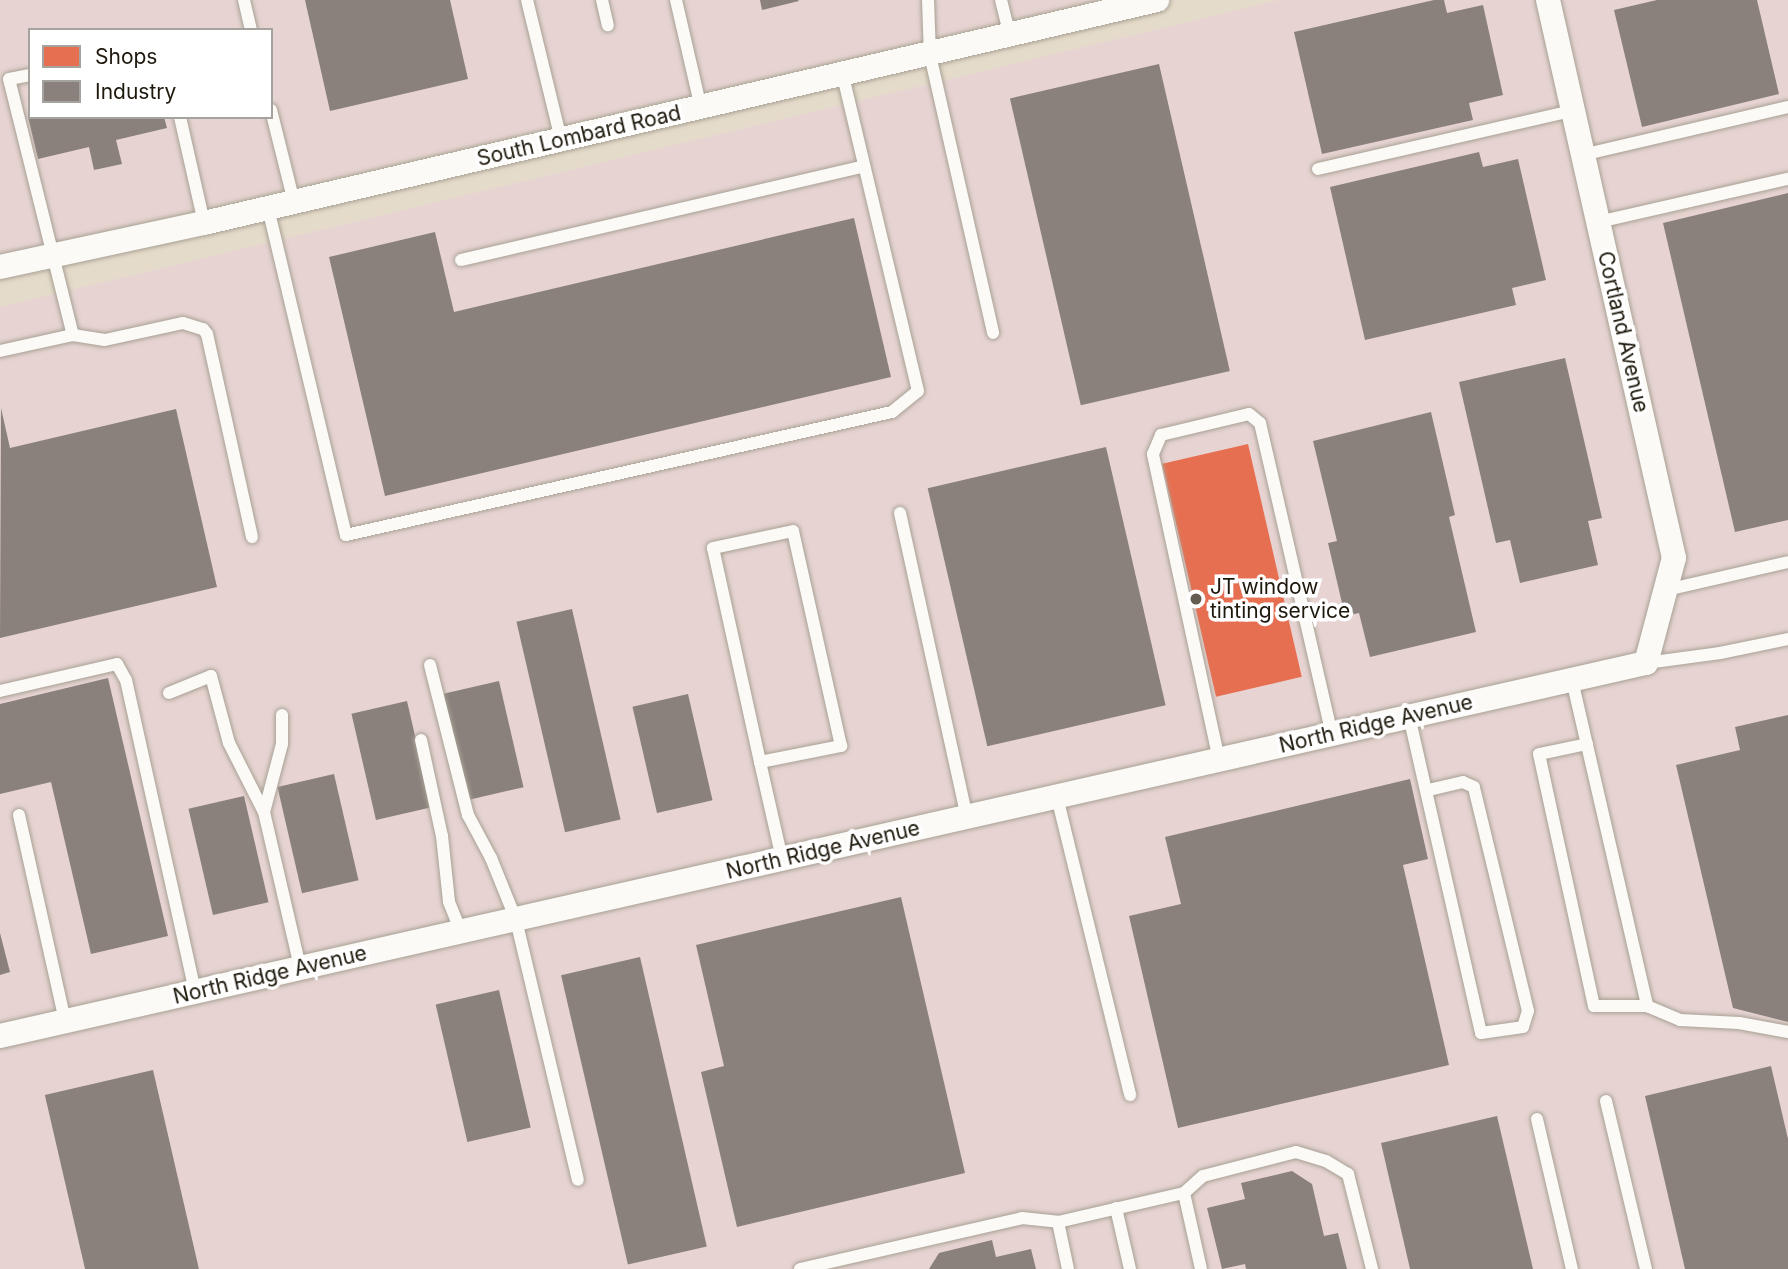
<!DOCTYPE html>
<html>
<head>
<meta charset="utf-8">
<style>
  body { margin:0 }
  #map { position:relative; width:1788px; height:1269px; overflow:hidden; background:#e5dbca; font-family:Inter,sans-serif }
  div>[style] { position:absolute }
  .industrial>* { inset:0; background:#e7d4d2 }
  .shops>* { inset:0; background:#e76f51; transform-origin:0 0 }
  .industry>* { inset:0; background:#8a817c; transform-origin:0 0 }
  .roads { filter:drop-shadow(0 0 2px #a8a194) drop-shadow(0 0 2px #a8a194) }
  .service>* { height:12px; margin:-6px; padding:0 6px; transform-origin:6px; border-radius:6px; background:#fbfaf7 }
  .minor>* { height:24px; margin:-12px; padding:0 12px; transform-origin:12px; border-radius:12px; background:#fbfaf7 }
  .dots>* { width:19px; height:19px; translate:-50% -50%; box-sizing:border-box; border:4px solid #fff; border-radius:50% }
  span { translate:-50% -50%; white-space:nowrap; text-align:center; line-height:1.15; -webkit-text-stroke:7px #fff; paint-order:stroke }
  .street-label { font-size:21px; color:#1f190d }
  .poi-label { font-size:21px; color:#1f190d }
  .left { translate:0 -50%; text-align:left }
  .legend { position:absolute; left:28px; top:28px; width:245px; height:91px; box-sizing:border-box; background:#fff; border:2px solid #a5a39e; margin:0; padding:9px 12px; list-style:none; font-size:21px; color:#1f190d }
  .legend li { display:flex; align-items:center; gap:14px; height:35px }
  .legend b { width:35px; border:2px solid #a5a39e }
</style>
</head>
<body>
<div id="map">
  <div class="industrial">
    <div style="clip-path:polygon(evenodd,0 0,1099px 0,0 256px,0 0,30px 30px,271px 30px,271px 117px,30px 117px,30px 30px)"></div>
    <div style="clip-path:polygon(1279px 0,1788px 0,1788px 1269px,0 1269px,0 307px)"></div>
  </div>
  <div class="shops">
    <div style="left:1248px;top:444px;width:239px;height:88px;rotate:77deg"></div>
  </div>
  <div class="industry">
    <div style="clip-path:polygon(305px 0,450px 0,468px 79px,330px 111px)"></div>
    <div style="clip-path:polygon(760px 0,798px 0,799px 1px,762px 10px)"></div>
    <div style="clip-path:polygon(1434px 0,1444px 0,1447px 13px,1483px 5px,1503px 95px,1469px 103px,1473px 120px,1322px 154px,1294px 32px)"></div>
    <div style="clip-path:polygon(1657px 0,1757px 0,1779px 94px,1642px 127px,1614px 10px)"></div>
    <div style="left:1159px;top:64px;width:315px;height:153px;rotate:77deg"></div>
    <div style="clip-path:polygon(28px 117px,164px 117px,167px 128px,116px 140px,122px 164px,94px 170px,89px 147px,38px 159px)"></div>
    <div style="clip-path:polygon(1479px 152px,1483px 167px,1518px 159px,1546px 280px,1512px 288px,1516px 305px,1365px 340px,1330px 187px)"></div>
    <div style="clip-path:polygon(1788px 193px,1788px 520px,1735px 532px,1663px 223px)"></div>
    <div style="clip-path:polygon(854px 218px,891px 377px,385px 496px,329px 257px,435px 232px,454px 312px)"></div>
    <div style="clip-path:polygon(1565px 358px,1602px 518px,1588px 521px,1598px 565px,1520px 583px,1510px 540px,1496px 543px,1459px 382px)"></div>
    <div style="clip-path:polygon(1px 408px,10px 448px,176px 409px,217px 587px,0 638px)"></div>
    <div style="clip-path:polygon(1431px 412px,1455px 515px,1449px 517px,1476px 632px,1370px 657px,1359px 613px,1345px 616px,1328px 543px,1337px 541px,1313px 441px)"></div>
    <div style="left:1106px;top:447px;width:265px;height:183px;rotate:77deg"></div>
    <div style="left:572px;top:609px;width:216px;height:57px;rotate:77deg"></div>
    <div style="clip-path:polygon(108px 678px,168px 936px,91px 954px,51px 782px,0 794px,0 704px)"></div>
    <div style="left:499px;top:681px;width:109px;height:57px;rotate:77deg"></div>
    <div style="left:688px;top:694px;width:109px;height:57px;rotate:77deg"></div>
    <div style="left:407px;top:701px;width:109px;height:57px;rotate:77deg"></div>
    <div style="clip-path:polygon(1788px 715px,1788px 1022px,1733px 1008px,1676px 765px,1740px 750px,1735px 727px)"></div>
    <div style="left:334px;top:774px;width:109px;height:58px;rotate:77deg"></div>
    <div style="clip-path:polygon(1410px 779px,1428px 859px,1403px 865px,1449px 1065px,1178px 1128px,1129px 916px,1181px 904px,1165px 837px)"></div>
    <div style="left:244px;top:796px;width:109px;height:57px;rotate:77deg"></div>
    <div style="clip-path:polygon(901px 897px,965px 1173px,737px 1227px,701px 1072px,724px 1066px,696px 945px)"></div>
    <div style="clip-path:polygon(0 933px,10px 972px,0 975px)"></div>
    <div style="left:640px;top:957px;width:297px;height:81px;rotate:77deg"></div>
    <div style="left:499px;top:990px;width:141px;height:65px;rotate:77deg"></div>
    <div style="clip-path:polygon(1771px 1066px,1788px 1139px,1788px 1269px,1685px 1269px,1645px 1096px)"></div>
    <div style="left:153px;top:1070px;width:204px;height:111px;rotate:77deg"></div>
    <div style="clip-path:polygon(1497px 1116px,1533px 1269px,1410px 1269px,1381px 1143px)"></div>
    <div style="clip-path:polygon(1292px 1171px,1312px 1184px,1324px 1236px,1338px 1233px,1347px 1269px,1246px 1269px,1245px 1264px,1222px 1269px,1207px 1208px,1245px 1199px,1241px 1183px)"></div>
    <div style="clip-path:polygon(992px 1240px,996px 1257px,1031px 1249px,1036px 1269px,929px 1269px,939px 1253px)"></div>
  </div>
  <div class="roads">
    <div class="service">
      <div style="left:244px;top:0;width:31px;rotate:77deg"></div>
      <div style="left:527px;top:0;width:144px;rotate:76.3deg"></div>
      <div style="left:602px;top:0;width:26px;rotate:77deg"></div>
      <div style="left:676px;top:0;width:111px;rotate:77deg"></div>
      <div style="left:928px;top:0;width:55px;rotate:87.9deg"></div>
      <div style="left:930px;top:55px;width:285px;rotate:77.2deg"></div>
      <div style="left:1001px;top:0;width:37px;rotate:76deg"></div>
      <div style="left:30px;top:75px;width:21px;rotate:169deg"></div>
      <div style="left:9px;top:79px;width:264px;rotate:76deg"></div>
      <div style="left:271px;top:110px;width:95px;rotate:76deg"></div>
      <div style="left:180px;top:117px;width:109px;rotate:77.2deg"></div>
      <div style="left:1582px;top:155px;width:212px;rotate:-13.1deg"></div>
      <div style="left:1318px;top:169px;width:261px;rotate:-12.9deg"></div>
      <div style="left:268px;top:208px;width:336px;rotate:76.6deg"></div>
      <div style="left:346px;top:535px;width:560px;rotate:-12.7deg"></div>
      <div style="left:892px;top:412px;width:33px;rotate:-39deg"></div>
      <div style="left:918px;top:391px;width:325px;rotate:-103.4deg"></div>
      <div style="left:1598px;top:222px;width:195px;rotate:-12.8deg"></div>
      <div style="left:461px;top:260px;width:414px;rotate:-13.1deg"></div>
      <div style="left:0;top:351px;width:75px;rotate:-12.4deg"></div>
      <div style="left:73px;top:335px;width:32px;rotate:9deg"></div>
      <div style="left:105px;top:340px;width:80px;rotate:-12.3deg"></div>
      <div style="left:183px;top:323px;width:21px;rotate:17deg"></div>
      <div style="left:203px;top:329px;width:6px;rotate:51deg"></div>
      <div style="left:207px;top:334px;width:208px;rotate:77.5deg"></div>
      <div style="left:900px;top:513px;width:312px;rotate:77.6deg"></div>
      <div style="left:1666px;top:590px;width:125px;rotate:-12.9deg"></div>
      <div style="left:1646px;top:663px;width:75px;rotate:-7.7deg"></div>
      <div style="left:1720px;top:653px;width:69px;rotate:-11.6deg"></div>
      <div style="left:430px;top:665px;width:155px;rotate:75.8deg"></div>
      <div style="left:468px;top:815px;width:49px;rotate:61.9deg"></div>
      <div style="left:491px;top:858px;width:67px;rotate:68deg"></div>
      <div style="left:516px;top:920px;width:267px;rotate:76.6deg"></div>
      <div style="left:1572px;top:680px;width:335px;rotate:77deg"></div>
      <div style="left:0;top:691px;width:120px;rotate:-13deg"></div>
      <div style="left:117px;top:664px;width:18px;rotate:61deg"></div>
      <div style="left:126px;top:680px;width:320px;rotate:77.5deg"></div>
      <div style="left:169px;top:693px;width:45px;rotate:-22deg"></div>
      <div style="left:211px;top:676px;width:69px;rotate:75deg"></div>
      <div style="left:229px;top:743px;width:77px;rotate:63.1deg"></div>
      <div style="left:282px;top:715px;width:29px;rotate:90deg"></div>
      <div style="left:282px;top:744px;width:70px;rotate:104.8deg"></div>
      <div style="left:264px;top:812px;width:159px;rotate:76.9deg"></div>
      <div style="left:1409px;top:716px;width:325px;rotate:77.2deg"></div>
      <div style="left:1481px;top:1033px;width:42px;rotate:-8.1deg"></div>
      <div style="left:1523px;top:1027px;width:17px;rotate:-73deg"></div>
      <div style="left:1528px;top:1011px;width:230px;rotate:-103.6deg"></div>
      <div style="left:1474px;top:787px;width:12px;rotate:-156deg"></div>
      <div style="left:1463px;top:782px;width:37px;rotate:167deg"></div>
      <div style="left:421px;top:740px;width:98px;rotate:77.7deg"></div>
      <div style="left:442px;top:836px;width:66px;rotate:83.9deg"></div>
      <div style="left:449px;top:902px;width:32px;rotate:68deg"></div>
      <div style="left:1587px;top:744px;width:49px;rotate:168.2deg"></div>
      <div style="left:1539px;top:754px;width:258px;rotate:77.7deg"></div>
      <div style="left:1594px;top:1006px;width:53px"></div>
      <div style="left:1647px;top:1006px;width:36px;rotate:23deg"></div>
      <div style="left:1680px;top:1020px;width:59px;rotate:2.9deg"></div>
      <div style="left:1739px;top:1023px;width:50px;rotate:10.4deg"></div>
      <div style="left:1219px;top:760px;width:313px;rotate:-102.2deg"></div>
      <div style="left:1153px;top:454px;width:21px;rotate:-67deg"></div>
      <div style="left:1161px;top:435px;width:90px;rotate:-13.4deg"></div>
      <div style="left:1249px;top:414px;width:14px;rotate:39deg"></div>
      <div style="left:1260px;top:423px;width:320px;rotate:77deg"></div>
      <div style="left:760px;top:762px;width:83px;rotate:-11.2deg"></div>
      <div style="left:841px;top:746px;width:220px;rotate:-102.6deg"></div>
      <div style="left:793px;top:531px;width:82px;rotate:168deg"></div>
      <div style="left:713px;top:548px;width:219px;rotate:77.6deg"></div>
      <div style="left:760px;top:762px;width:99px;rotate:77.2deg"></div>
      <div style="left:1057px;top:797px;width:307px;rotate:76.2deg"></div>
      <div style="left:19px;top:815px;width:211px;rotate:77.4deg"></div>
      <div style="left:1606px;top:1101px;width:173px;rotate:76.6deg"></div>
      <div style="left:1537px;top:1119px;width:154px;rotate:76.9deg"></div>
      <div style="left:1184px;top:1193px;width:78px;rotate:77.4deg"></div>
      <div style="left:1116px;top:1208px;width:63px;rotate:77.1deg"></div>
      <div style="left:1058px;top:1222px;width:48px;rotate:78deg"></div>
      <div style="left:800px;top:1269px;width:228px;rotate:-12.9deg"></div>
      <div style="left:1022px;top:1218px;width:36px;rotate:6deg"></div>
      <div style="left:1058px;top:1222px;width:129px;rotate:-13deg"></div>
      <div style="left:1184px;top:1193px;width:25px;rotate:-42deg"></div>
      <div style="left:1203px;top:1176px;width:96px;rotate:-14.5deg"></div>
      <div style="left:1296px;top:1152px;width:31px;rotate:17deg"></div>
      <div style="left:1326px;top:1161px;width:26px;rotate:31deg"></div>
      <div style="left:1348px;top:1174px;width:98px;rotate:75.8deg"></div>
    </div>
    <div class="minor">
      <div style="left:0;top:267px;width:209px;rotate:-12.2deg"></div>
      <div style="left:204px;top:223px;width:979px;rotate:-13.17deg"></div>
      <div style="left:0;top:1036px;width:1688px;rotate:-12.77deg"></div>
      <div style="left:1646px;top:663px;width:109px;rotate:-75.1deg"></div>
      <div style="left:1674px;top:558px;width:572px;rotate:-102.72deg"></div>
    </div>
  </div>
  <div class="dots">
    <div style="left:1196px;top:599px;background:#645d4f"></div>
  </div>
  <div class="street-label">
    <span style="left:579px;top:136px;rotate:-13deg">South Lombard Road</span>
    <span style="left:1623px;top:332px;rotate:77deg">Cortland Avenue</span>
    <span style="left:1376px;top:724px;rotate:-13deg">North Ridge Avenue</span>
    <span style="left:823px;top:850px;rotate:-13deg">North Ridge Avenue</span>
    <span style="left:270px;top:975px;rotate:-13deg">North Ridge Avenue</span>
  </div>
  <div class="poi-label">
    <span class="left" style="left:1210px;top:599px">JT window<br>tinting service</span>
  </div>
  <ul class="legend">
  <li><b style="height:19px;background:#e76f51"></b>Shops</li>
  <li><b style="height:19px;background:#8a817c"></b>Industry</li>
  </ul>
</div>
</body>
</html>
